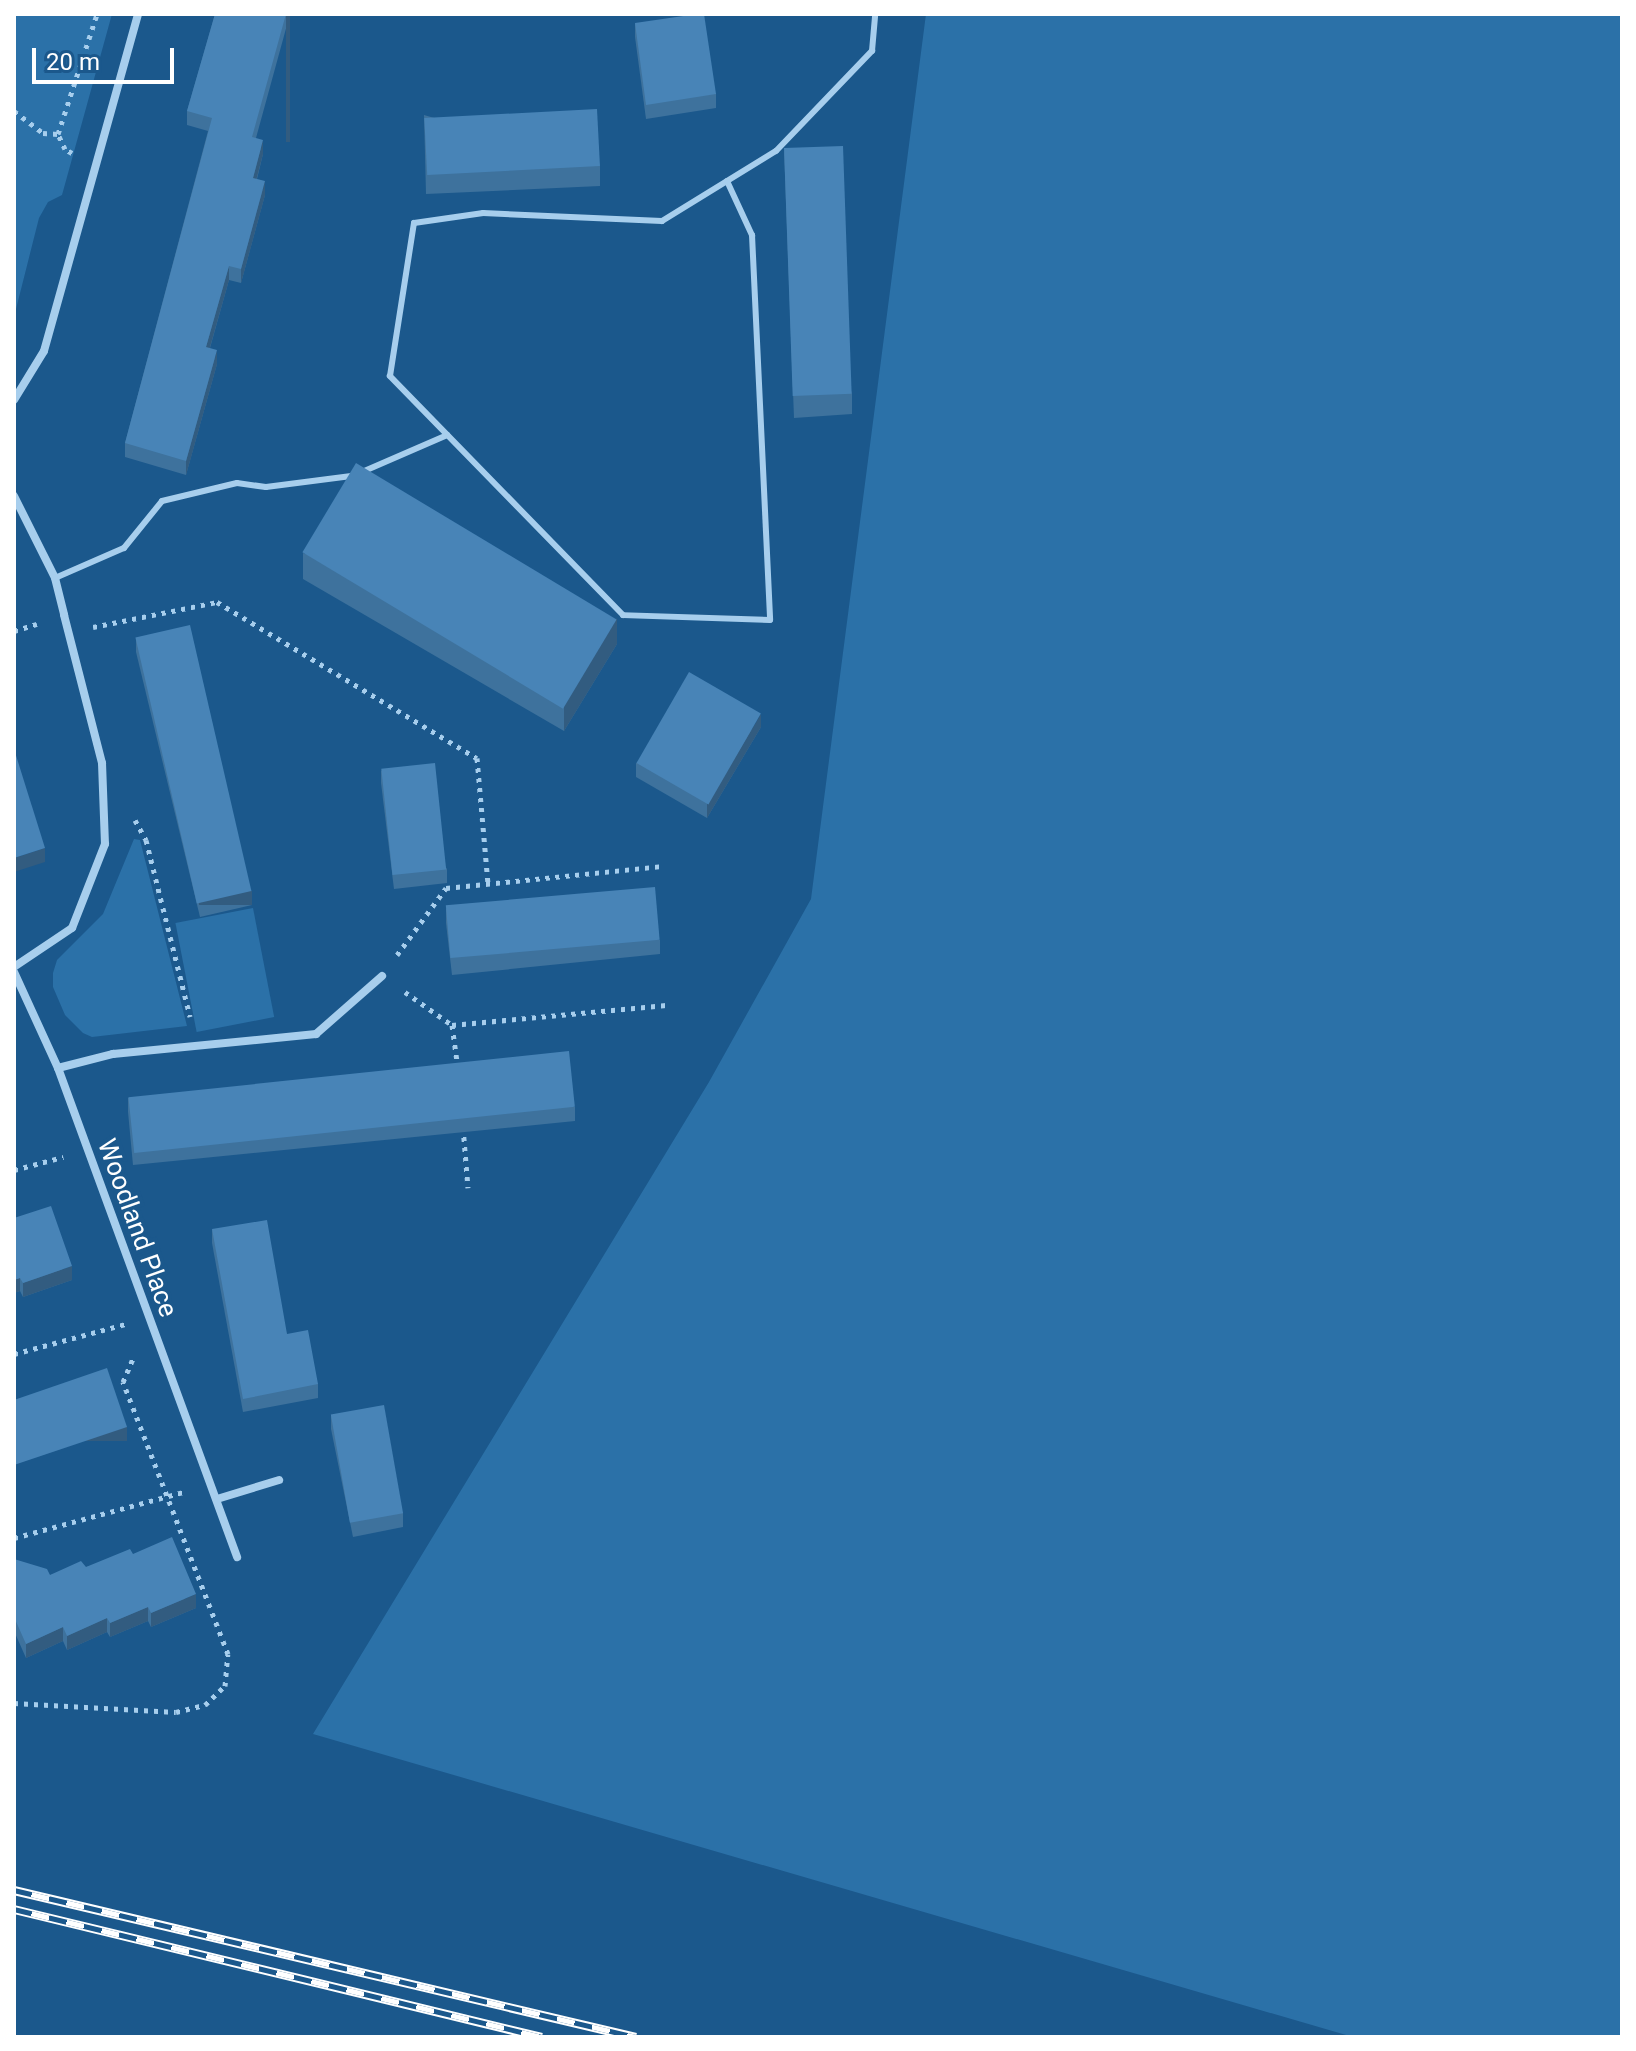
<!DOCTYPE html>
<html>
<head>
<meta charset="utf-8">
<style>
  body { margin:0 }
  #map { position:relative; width:1636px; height:2051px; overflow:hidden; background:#1b588c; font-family:Roboto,sans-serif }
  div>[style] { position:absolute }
  .green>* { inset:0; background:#2b71a8; transform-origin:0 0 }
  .path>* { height:5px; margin-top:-2.5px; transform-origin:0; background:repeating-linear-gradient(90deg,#a7ceed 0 4px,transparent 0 10px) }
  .lane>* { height:6px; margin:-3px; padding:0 3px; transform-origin:3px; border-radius:3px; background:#a7ceed }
  .street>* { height:8px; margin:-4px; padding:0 4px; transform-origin:4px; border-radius:4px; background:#a7ceed }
  .rail>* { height:9px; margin-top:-4.5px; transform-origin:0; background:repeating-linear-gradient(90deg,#1b588c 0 18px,#fff 0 36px); box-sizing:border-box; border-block:2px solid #fff }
  .wall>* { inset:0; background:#3e729d }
  .shaded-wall>* { inset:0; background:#325c80; transform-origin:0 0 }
  .building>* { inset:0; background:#4884b7; transform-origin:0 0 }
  span { translate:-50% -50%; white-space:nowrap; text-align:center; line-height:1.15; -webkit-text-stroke:8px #1b588c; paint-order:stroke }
  .street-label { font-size:26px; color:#fff }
  .frame { position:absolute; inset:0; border:16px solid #fff; pointer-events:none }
  .scale { position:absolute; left:32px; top:48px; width:142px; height:36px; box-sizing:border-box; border:4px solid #fff; border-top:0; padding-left:10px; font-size:24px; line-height:28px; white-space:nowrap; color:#fff; -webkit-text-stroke:6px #1b588c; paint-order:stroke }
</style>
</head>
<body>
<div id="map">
  <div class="green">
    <div style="clip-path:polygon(14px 14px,112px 14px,62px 195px,48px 202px,39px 218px,14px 317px)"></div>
    <div style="clip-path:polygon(926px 14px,1622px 14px,1622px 2037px,1353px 2037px,313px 1734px,709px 1082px,811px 899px)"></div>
    <div style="clip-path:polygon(134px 839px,140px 840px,187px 1026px,92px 1037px,83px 1033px,65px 1015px,53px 987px,53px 973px,57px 960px,103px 914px)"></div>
    <div style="left:253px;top:908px;width:111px;height:79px;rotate:79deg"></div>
  </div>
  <div class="path">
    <div style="left:14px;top:111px;width:36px;rotate:37deg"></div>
    <div style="left:43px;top:133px;width:15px;rotate:4deg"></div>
    <div style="left:72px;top:153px;width:8px;rotate:-150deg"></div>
    <div style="left:65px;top:149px;width:17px;rotate:-115deg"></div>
    <div style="left:58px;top:134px;width:126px;rotate:-72deg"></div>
    <div style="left:93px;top:627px;width:126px;rotate:-11.4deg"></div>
    <div style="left:217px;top:602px;width:303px;rotate:31deg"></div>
    <div style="left:477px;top:758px;width:126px;rotate:85deg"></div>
    <div style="left:14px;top:631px;width:24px;rotate:-17deg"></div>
    <div style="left:135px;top:820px;width:23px;rotate:61deg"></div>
    <div style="left:146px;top:840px;width:182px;rotate:76deg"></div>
    <div style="left:397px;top:955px;width:83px;rotate:-53.8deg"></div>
    <div style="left:446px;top:888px;width:219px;rotate:-5.8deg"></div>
    <div style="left:405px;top:992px;width:57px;rotate:35.1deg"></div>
    <div style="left:452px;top:1025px;width:44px;rotate:82.2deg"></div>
    <div style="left:452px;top:1025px;width:218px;rotate:-5.3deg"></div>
    <div style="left:463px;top:1127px;width:61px;rotate:85.3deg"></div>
    <div style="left:14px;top:1170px;width:51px;rotate:-14.9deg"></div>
    <div style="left:14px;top:1354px;width:115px;rotate:-15.1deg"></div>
    <div style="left:14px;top:1538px;width:175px;rotate:-15.2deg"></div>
    <div style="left:14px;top:1703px;width:162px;rotate:3.2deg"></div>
    <div style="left:176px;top:1712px;width:30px;rotate:-14deg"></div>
    <div style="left:205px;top:1705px;width:28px;rotate:-44deg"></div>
    <div style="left:225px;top:1686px;width:32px;rotate:-85deg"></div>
    <div style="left:228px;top:1654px;width:292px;rotate:-111.1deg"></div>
    <div style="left:123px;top:1382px;width:28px;rotate:-67deg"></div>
  </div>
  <div class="lane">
    <div style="left:727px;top:181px;width:60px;rotate:65.2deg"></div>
    <div style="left:752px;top:235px;width:385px;rotate:87.3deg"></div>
    <div style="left:770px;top:620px;width:147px;rotate:-178.1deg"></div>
    <div style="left:623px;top:615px;width:334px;rotate:-134.3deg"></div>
    <div style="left:390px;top:376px;width:155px;rotate:-81.1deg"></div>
    <div style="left:414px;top:223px;width:70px;rotate:-8.2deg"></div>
    <div style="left:483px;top:213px;width:179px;rotate:2.6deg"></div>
    <div style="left:662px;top:221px;width:134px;rotate:-31.6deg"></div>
    <div style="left:776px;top:151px;width:139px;rotate:-46.2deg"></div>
    <div style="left:872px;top:51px;width:37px;rotate:-85deg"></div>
    <div style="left:362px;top:472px;width:93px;rotate:-23.5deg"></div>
    <div style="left:55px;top:578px;width:75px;rotate:-23.5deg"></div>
    <div style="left:124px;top:548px;width:60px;rotate:-51deg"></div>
    <div style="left:162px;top:501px;width:77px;rotate:-13.5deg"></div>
    <div style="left:237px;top:483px;width:29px;rotate:8deg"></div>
    <div style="left:266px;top:487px;width:86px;rotate:-7.4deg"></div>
  </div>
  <div class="street">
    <div style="left:14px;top:400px;width:57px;rotate:-58.5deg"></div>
    <div style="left:44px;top:351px;width:350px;rotate:-74.4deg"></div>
    <div style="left:14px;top:496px;width:92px;rotate:63.4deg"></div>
    <div style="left:55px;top:578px;width:38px;rotate:76deg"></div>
    <div style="left:64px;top:615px;width:153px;rotate:75.6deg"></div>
    <div style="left:102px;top:763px;width:81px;rotate:87.9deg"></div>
    <div style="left:105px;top:844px;width:90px;rotate:111.4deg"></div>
    <div style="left:72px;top:928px;width:70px;rotate:146.1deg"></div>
    <div style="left:14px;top:972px;width:106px;rotate:65.4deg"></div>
    <div style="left:58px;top:1068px;width:521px;rotate:69.89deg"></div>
    <div style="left:58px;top:1068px;width:57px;rotate:-14.3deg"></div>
    <div style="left:113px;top:1054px;width:204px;rotate:-5.6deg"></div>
    <div style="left:316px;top:1034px;width:88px;rotate:-41.3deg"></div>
    <div style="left:217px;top:1499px;width:65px;rotate:-17deg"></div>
  </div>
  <div class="rail">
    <div style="left:14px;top:1890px;width:639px;rotate:13.3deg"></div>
    <div style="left:14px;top:1909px;width:543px;rotate:13.63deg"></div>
  </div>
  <div class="wall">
    <div style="clip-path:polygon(215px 14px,290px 14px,256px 138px,263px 154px,257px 179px,265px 195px,241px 283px,229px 280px,210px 348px,217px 364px,186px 475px,125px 457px,125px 443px,208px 131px,187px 125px,187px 111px)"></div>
    <div style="clip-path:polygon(635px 23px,716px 94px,716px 108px,646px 119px,635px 37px)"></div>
    <div style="clip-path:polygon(424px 115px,600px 166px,600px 186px,426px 194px)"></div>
    <div style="clip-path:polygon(784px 149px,852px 394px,852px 414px,794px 418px)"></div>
    <div style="clip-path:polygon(303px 553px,617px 644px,564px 731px,303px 579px)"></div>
    <div style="clip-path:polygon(136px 638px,252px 905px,200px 917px,136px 652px)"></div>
    <div style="clip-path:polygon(761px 727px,707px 818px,636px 777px,636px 763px)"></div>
    <div style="clip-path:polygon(381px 770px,447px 869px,447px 883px,394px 889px,381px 783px)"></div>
    <div style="clip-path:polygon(446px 909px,660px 940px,660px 954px,452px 975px,446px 923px)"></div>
    <div style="clip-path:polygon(128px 1098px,575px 1107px,575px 1121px,133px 1165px,128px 1112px)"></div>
    <div style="clip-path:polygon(14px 1218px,72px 1280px,23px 1297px,20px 1291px,14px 1293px)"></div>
    <div style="clip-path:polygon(212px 1229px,287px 1334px,318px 1384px,318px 1398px,243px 1412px,212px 1243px)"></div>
    <div style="clip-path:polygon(331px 1415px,403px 1513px,403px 1527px,353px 1537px,331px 1429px)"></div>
    <div style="clip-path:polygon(133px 1554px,196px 1608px,151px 1627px,148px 1621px,110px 1637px,107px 1632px,67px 1650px,63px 1641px,26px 1658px,14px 1631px,14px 1559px,50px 1575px,86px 1567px)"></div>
  </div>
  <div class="shaded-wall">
    <div style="left:286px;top:14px;width:4px;height:128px"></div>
    <div style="clip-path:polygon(263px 140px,263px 154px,253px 192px,253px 178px)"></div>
    <div style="clip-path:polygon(265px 181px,265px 195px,241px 283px,241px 269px)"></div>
    <div style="clip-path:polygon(229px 266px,229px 280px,206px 361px,206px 347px)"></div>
    <div style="clip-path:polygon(217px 350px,217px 364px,186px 475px,186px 461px)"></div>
    <div style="clip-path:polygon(617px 618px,617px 644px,564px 731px,564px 705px)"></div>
    <div style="clip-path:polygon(761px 714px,761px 727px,707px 818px,707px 804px)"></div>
    <div style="clip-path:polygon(45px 848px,45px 862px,14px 872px,14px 858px)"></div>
    <div style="left:252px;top:891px;width:14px;height:53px;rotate:90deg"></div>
    <div style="clip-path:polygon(72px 1266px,72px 1280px,23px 1297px,23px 1283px)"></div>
    <div style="clip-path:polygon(20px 1278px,20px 1291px,14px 1293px,14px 1280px)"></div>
    <div style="left:127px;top:1427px;width:14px;height:119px;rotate:90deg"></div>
    <div style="clip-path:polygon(196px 1594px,196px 1608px,151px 1627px,151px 1613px)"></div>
    <div style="clip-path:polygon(148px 1607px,148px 1621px,110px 1637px,110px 1623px)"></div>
    <div style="clip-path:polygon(107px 1618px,107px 1632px,67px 1650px,67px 1636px)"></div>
    <div style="clip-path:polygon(63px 1627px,63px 1641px,26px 1658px,26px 1644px)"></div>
  </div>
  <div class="building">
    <div style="clip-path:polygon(215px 14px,286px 14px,252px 137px,263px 140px,253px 178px,265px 181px,241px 269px,229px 266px,206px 347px,217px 350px,186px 461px,125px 443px,212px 118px,187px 111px)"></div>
    <div style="clip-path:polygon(697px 14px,704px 14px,716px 94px,646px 105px,635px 23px)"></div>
    <div style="left:597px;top:109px;width:57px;height:173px;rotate:87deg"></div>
    <div style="left:843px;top:146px;width:248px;height:59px;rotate:88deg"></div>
    <div style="left:356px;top:463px;width:304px;height:104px;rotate:31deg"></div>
    <div style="left:190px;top:625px;width:273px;height:56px;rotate:77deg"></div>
    <div style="left:689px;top:672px;width:83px;height:105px;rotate:30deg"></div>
    <div style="clip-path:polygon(14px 749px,45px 848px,14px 858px)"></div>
    <div style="left:435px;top:763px;width:107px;height:54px;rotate:84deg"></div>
    <div style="left:655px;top:887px;width:53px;height:210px;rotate:85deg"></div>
    <div style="left:569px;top:1051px;width:56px;height:443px;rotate:84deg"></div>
    <div style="clip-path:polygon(51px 1206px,72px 1266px,23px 1283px,20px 1278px,14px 1280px,14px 1218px)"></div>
    <div style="clip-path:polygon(267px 1220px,287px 1334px,308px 1330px,318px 1384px,243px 1399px,212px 1229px)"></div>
    <div style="clip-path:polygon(107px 1368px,127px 1427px,14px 1465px,14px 1400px)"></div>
    <div style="left:384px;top:1405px;width:110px;height:54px;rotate:80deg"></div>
    <div style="clip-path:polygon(172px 1537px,196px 1594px,151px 1613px,148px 1607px,110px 1623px,107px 1618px,67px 1636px,63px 1627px,26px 1644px,14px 1617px,14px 1559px,47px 1569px,50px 1575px,81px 1561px,86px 1567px,130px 1549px,133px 1554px)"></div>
  </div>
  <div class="street-label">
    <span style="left:137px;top:1228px;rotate:70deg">Woodland Place</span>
  </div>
  <div class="frame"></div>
  <div class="scale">20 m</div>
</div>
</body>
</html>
